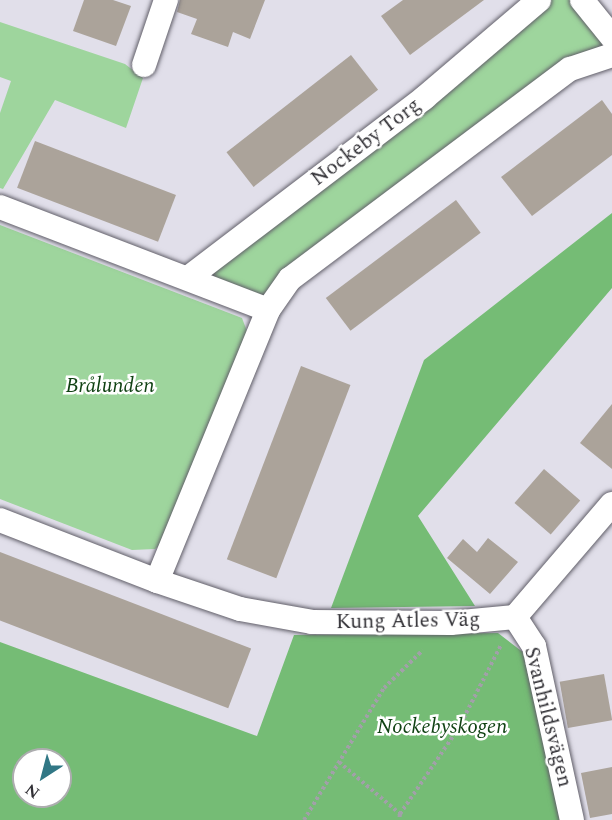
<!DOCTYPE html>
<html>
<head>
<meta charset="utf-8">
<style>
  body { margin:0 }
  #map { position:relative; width:612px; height:820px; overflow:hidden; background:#e1dfea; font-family:Spectral,serif }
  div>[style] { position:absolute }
  .green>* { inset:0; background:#9ed59d }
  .forest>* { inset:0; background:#75bc75 }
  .building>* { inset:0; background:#aba39a; transform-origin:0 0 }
  .path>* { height:4px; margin-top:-2px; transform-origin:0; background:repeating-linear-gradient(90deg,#a2a0a9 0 3px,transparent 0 6px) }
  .roads { filter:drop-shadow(0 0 2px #615f69) drop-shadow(0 0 2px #615f69) }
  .street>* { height:24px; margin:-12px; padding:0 12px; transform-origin:12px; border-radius:12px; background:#fff }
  span { translate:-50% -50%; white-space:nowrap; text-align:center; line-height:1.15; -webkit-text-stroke:5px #fff; paint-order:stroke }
  .street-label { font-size:21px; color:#323136 }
  .park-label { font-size:21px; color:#104213; font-style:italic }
  .north { position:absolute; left:12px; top:748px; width:60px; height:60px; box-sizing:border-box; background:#fff; border:2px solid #adadaf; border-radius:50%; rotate:216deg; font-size:16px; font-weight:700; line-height:24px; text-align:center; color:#323136 }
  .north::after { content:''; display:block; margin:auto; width:21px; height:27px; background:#317785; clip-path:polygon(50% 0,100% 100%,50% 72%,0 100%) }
</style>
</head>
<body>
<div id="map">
  <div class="green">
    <div style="clip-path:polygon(539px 0,582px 0,612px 55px,570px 69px,268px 310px,188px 278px)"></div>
    <div style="clip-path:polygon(0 22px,125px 64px,143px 78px,126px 128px,55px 100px,3px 189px,0 188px,0 113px,11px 81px,0 77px)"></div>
    <div style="clip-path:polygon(0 225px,242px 318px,248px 334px,169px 538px,155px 549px,132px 550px,0 499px)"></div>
  </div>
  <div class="forest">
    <div style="clip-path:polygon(612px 213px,612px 288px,418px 516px,475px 606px,331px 608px,424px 360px)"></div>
    <div style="clip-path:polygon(evenodd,498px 633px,524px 653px,560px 820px,0 820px,0 642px,257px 736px,294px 635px,498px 633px,24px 760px,60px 760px,60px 796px,24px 796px,24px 760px)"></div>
  </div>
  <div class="building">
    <div style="clip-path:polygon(84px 0,113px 0,131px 6px,116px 46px,73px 31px)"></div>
    <div style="clip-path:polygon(180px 0,265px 0,250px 39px,233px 32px,228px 47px,191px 34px,197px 19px,177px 12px)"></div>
    <div style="clip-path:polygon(403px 0,484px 0,410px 55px,381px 16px)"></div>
    <div style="left:351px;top:55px;width:44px;height:158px;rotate:52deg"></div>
    <div style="clip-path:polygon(602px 100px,612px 114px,612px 155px,532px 216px,501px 177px)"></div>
    <div style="left:35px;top:141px;width:151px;height:50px;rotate:21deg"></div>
    <div style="left:456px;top:200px;width:41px;height:163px;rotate:53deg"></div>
    <div style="left:301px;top:366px;width:53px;height:207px;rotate:21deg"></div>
    <div style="clip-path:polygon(612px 404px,612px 469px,580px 443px)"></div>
    <div style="left:544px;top:469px;width:48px;height:45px;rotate:41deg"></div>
    <div style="clip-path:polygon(488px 538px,518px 562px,490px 594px,447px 558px,463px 539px,477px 552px)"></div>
    <div style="left:0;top:552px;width:269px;height:64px;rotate:21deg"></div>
    <div style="left:604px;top:674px;width:47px;height:45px;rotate:80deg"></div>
    <div style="clip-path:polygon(612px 767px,612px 814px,590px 818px,581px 773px)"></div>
  </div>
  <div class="path">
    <div style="left:339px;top:762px;width:80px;rotate:40.4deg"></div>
    <div style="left:400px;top:814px;width:6px;rotate:99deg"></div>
    <div style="left:400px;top:814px;width:103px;rotate:-55.7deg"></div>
    <div style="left:458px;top:729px;width:94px;rotate:-62.9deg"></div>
    <div style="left:304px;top:820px;width:154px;rotate:-58.8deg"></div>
    <div style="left:384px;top:688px;width:54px;rotate:-44.3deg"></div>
  </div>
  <div class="roads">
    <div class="street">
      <div style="left:582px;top:0;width:48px;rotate:51deg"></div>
      <div style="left:144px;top:65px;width:69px;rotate:-71.3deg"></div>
      <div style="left:0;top:207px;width:287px;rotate:21deg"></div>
      <div style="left:188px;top:278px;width:297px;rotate:-37.3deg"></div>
      <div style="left:424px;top:98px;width:151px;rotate:-40.4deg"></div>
      <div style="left:0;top:520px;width:168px;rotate:21.2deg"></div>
      <div style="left:157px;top:581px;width:293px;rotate:-67.7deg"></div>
      <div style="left:268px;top:310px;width:38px;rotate:-55deg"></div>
      <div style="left:290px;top:279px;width:350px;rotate:-36.9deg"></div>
      <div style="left:570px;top:69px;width:44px;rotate:-18.4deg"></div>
      <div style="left:157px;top:581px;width:88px;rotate:18.6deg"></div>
      <div style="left:240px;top:609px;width:73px;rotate:10.2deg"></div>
      <div style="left:312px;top:622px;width:139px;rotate:0.4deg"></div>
      <div style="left:451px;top:623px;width:64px;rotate:-5.4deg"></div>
      <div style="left:515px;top:617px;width:149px;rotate:-49.4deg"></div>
      <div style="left:515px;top:617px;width:35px;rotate:57deg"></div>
      <div style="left:534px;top:646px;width:178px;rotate:77.7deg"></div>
    </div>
  </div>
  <div class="street-label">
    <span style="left:366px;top:142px;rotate:-37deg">Nockeby Torg</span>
    <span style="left:408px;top:621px;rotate:-1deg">Kung Atles Väg</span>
    <span style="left:548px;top:717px;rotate:76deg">Svanhildsvägen</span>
  </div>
  <div class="park-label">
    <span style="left:110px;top:386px">Brålunden</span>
    <span style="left:442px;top:727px">Nockebyskogen</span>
  </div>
  <div class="north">N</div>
</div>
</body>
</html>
